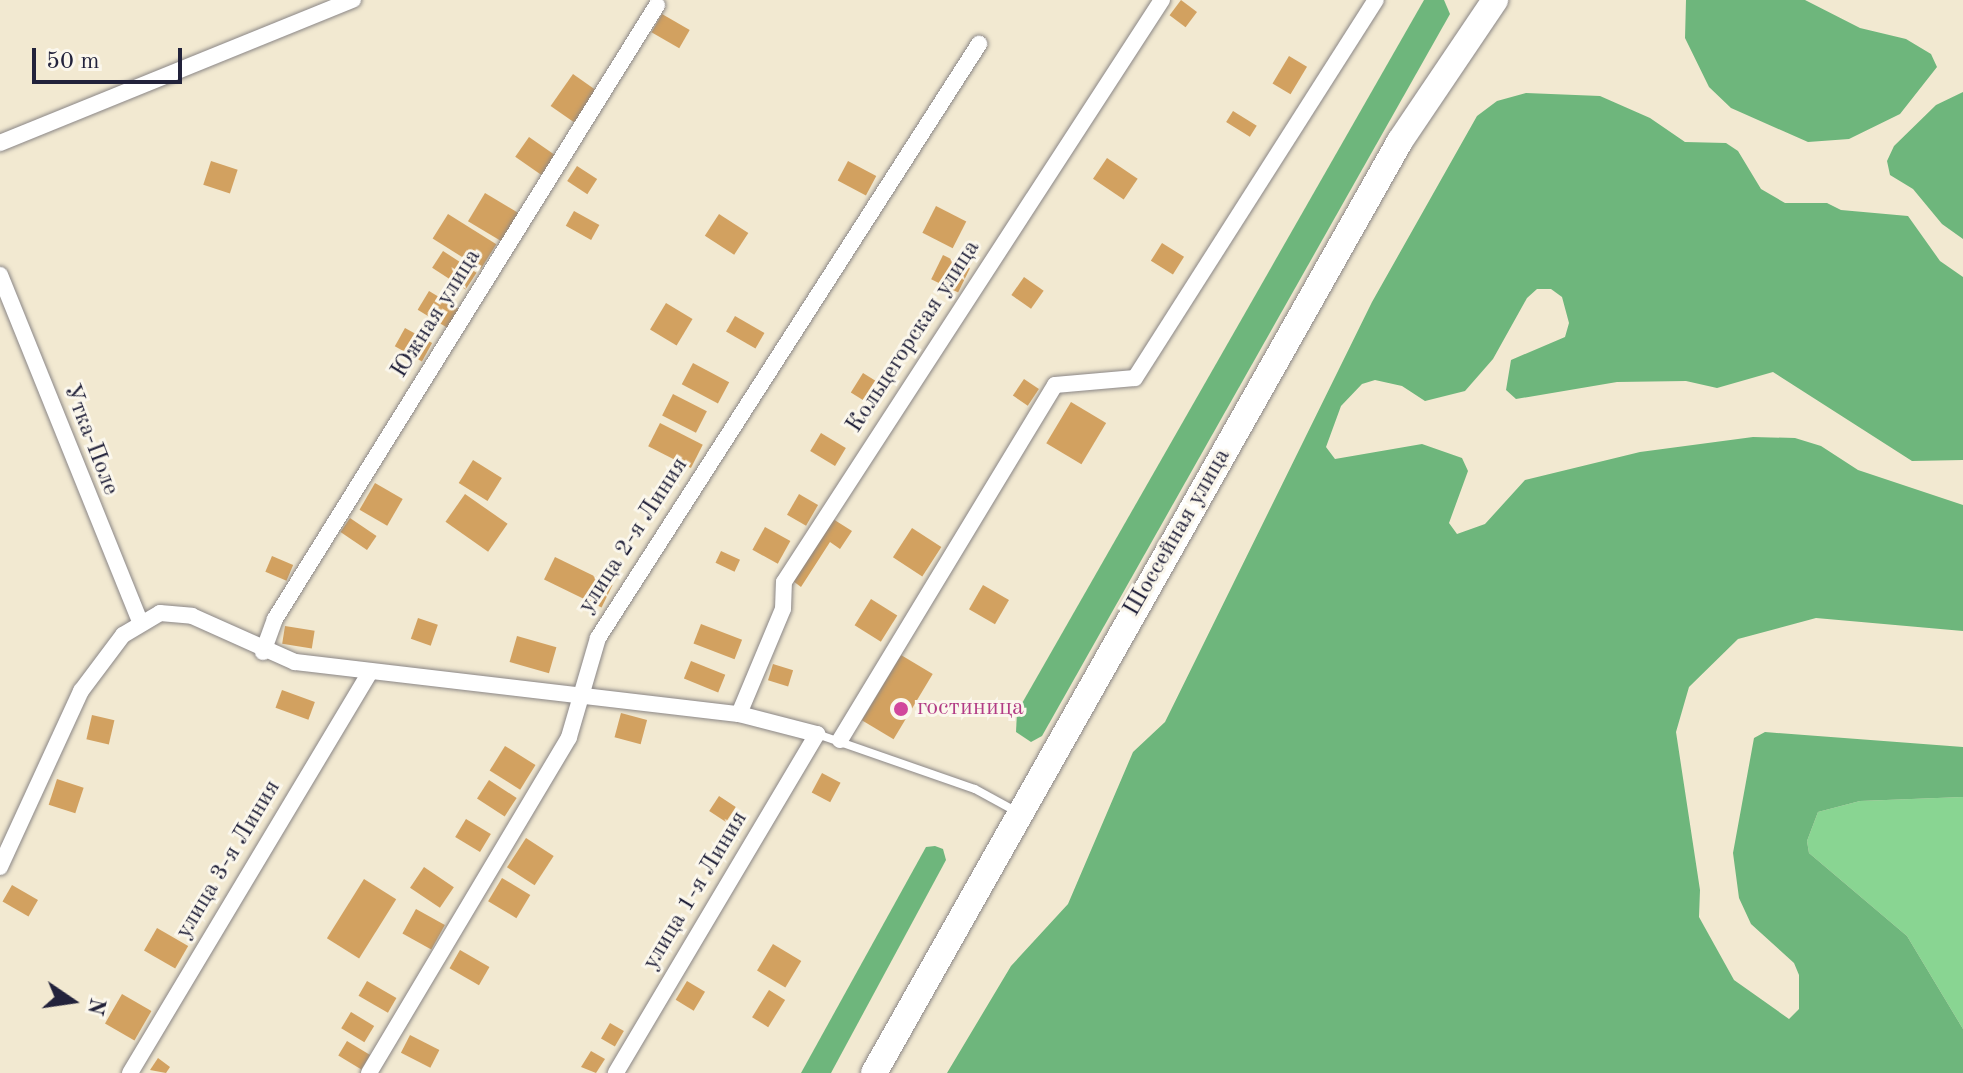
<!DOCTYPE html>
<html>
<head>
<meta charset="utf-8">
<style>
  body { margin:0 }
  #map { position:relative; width:1963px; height:1073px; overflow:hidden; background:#f2e9d1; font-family:"Old Standard TT",serif }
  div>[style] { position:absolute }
  .green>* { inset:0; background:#89d592 }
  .forest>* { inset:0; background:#6eb67c }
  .building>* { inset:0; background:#d2a160; transform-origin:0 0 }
  .roads { filter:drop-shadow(0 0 2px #8a8686) drop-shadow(0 0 2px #8a8686) }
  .lane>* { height:8px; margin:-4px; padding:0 4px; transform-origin:4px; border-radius:4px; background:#fff }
  .street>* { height:16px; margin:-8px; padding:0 8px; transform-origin:8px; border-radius:8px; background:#fff }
  .primary>* { height:26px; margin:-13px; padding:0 13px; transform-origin:13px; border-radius:13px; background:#fff }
  .dots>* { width:22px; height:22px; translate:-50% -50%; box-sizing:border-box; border:4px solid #fbf7ec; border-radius:50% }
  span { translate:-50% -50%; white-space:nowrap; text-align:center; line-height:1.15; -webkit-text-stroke:6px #fbf7ec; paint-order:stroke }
  .street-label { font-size:24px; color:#22223b }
  .hotel-label { font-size:24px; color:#b23c85 }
  .left { translate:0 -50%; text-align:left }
  .north { position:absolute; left:32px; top:961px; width:80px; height:80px; -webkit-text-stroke:6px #fbf7ec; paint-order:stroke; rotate:103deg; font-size:22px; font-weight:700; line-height:32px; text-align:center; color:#22223b }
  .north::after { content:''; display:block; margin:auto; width:28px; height:36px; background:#22223b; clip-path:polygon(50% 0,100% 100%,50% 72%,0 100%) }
  .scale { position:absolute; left:32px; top:48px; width:150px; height:36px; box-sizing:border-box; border:4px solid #22223b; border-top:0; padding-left:10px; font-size:24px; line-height:28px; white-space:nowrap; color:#22223b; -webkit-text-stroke:6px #fbf7ec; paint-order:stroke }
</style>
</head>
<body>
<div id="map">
  <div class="green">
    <div style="clip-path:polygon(1963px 797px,1963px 1029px,1907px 936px,1809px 853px,1807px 841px,1818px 812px,1860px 801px)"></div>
  </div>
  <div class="forest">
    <div style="clip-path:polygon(1424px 0,1444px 0,1450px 14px,1042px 736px,1031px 742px,1016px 732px,1017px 712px)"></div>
    <div style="clip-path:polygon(1686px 0,1805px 0,1860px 28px,1906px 39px,1931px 54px,1937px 67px,1900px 114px,1849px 139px,1808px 142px,1731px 108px,1709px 87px,1685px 38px)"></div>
    <div style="clip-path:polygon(1963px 92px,1963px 239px,1942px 224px,1913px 189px,1890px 175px,1887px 161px,1894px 146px,1936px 105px)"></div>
    <div style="clip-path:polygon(1526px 93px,1600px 96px,1650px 118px,1685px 142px,1726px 143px,1738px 151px,1761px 189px,1785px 203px,1827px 203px,1841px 210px,1908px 216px,1940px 261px,1963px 277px,1963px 460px,1912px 461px,1773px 372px,1717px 388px,1686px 381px,1617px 382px,1516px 399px,1506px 390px,1511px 360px,1565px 337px,1569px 323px,1562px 297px,1551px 289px,1537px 289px,1527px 298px,1493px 359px,1465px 391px,1425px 401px,1402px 386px,1375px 380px,1362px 384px,1341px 406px,1326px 447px,1335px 459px,1422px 444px,1462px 458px,1468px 471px,1449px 523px,1457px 534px,1485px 524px,1525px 480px,1640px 452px,1753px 437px,1795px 438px,1821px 446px,1858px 470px,1963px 505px,1963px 631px,1816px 618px,1738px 639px,1689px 687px,1676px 732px,1700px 890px,1699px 917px,1734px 980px,1789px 1019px,1799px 1009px,1799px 975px,1794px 963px,1751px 924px,1739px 898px,1733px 853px,1754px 738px,1765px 732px,1963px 747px,1963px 797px,1860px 801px,1818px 812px,1807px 841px,1809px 853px,1907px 936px,1963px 1029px,1963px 1073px,947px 1073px,1011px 966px,1068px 904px,1133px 752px,1165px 722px,1372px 302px,1477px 116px,1497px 101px)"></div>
    <div style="clip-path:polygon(935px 846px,943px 849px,946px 860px,831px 1073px,801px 1073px,926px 847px)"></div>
  </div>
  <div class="building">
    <div style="left:1181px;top:0;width:20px;height:19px;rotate:37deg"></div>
    <div style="left:662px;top:14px;width:32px;height:21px;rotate:30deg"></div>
    <div style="left:1289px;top:56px;width:21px;height:32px;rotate:31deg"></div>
    <div style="left:573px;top:74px;width:29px;height:39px;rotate:35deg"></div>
    <div style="left:1233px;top:111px;width:28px;height:13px;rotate:32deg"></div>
    <div style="left:529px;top:137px;width:32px;height:24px;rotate:35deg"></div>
    <div style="left:1107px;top:158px;width:37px;height:25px;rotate:34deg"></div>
    <div style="left:211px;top:161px;width:28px;height:25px;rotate:18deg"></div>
    <div style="left:848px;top:161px;width:32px;height:22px;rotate:28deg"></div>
    <div style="left:577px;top:166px;width:24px;height:18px;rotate:33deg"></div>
    <div style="left:485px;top:193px;width:39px;height:33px;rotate:31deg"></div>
    <div style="left:936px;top:206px;width:34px;height:30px;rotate:27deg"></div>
    <div style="left:574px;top:211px;width:29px;height:17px;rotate:29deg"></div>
    <div style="left:448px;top:214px;width:57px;height:29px;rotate:32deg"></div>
    <div style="left:719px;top:214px;width:35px;height:26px;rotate:33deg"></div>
    <div style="left:1162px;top:243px;width:26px;height:21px;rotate:32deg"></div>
    <div style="left:443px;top:251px;width:40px;height:20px;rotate:33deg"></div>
    <div style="left:943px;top:255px;width:30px;height:27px;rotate:26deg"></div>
    <div style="left:1024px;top:277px;width:24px;height:22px;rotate:35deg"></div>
    <div style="left:429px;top:291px;width:35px;height:22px;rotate:31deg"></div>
    <div style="left:666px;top:303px;width:31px;height:31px;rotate:31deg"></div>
    <div style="left:735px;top:316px;width:34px;height:18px;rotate:30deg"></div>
    <div style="left:405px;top:328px;width:31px;height:21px;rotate:29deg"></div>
    <div style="left:693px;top:363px;width:41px;height:24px;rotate:28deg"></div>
    <div style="left:863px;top:373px;width:28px;height:23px;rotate:32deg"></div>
    <div style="left:1024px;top:379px;width:18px;height:20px;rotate:34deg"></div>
    <div style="left:673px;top:394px;width:38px;height:24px;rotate:27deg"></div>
    <div style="left:1071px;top:402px;width:41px;height:48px;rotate:31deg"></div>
    <div style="left:660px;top:423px;width:48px;height:26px;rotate:27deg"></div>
    <div style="left:821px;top:433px;width:29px;height:21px;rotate:31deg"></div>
    <div style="left:473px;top:460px;width:34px;height:27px;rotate:32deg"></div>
    <div style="left:375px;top:483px;width:32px;height:31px;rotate:30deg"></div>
    <div style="left:465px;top:494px;width:52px;height:34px;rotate:35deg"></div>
    <div style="left:799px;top:494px;width:22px;height:24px;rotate:30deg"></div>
    <div style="left:350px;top:518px;width:32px;height:17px;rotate:34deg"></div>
    <div style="clip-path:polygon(833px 519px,852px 531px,840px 549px,830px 542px,801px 587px,793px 581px)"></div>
    <div style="left:765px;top:527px;width:29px;height:26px;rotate:29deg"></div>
    <div style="left:912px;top:528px;width:35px;height:35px;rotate:33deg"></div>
    <div style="left:721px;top:551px;width:21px;height:13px;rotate:25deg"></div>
    <div style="left:272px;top:556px;width:23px;height:17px;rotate:23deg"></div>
    <div style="left:555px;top:557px;width:64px;height:25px;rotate:26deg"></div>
    <div style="left:983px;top:585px;width:30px;height:28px;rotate:30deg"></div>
    <div style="left:871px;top:599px;width:31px;height:31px;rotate:32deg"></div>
    <div style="left:418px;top:618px;width:21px;height:22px;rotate:19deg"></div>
    <div style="left:701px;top:624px;width:44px;height:21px;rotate:21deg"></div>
    <div style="left:285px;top:626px;width:30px;height:18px;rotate:9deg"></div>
    <div style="left:517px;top:636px;width:41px;height:27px;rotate:16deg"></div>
    <div style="left:901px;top:655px;width:37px;height:76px;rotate:31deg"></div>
    <div style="left:691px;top:661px;width:37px;height:19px;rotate:22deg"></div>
    <div style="left:773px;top:664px;width:21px;height:17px;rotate:17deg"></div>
    <div style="left:282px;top:690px;width:35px;height:19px;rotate:20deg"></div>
    <div style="left:621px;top:713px;width:27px;height:25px;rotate:15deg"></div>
    <div style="left:92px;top:715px;width:23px;height:25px;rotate:13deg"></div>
    <div style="left:505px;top:746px;width:36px;height:29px;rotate:32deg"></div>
    <div style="left:822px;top:773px;width:21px;height:22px;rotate:28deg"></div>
    <div style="left:57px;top:779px;width:28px;height:27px;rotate:18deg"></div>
    <div style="left:489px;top:780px;width:33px;height:22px;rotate:33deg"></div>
    <div style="left:719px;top:796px;width:20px;height:18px;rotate:33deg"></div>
    <div style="left:466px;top:819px;width:29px;height:21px;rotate:31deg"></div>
    <div style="left:526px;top:838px;width:33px;height:35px;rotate:33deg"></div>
    <div style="left:424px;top:867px;width:36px;height:25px;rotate:34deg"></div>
    <div style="left:502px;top:878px;width:33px;height:27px;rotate:31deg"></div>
    <div style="left:364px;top:879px;width:38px;height:70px;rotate:32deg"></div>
    <div style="left:12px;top:885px;width:30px;height:19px;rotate:30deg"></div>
    <div style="left:416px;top:909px;width:33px;height:28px;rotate:29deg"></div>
    <div style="left:157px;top:928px;width:36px;height:26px;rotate:30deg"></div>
    <div style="left:773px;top:944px;width:33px;height:31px;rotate:31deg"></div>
    <div style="left:460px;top:950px;width:34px;height:21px;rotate:30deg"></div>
    <div style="left:367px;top:981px;width:34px;height:17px;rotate:30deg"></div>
    <div style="left:687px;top:981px;width:21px;height:22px;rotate:31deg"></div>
    <div style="left:769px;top:990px;width:19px;height:32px;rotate:32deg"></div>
    <div style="left:122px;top:994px;width:34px;height:34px;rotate:30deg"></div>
    <div style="left:351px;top:1012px;width:27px;height:19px;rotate:31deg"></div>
    <div style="left:610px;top:1023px;width:16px;height:18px;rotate:30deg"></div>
    <div style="left:410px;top:1035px;width:33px;height:20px;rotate:27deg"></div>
    <div style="left:347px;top:1041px;width:27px;height:17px;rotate:31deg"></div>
    <div style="clip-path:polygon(591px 1051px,605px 1059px,596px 1073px,581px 1067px)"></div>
    <div style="clip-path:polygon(158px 1058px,170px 1067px,166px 1073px,150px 1070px)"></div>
  </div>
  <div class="roads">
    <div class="lane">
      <div style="left:817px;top:734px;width:167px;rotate:19.2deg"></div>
      <div style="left:975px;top:789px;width:48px;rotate:28.7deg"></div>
    </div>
    <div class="street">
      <div style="left:0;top:143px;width:381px;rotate:-22.1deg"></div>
      <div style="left:0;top:275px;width:373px;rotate:68deg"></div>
      <div style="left:263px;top:652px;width:35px;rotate:-70deg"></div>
      <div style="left:275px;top:619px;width:723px;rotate:-58.11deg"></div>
      <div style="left:739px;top:714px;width:114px;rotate:-67.3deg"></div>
      <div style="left:783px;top:609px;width:27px;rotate:-88deg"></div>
      <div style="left:784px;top:582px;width:694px;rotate:-57deg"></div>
      <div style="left:840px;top:740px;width:415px;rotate:-58.8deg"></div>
      <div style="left:1055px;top:385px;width:80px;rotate:-5deg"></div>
      <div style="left:1135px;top:378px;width:448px;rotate:-57.5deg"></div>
      <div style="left:0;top:867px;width:194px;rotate:-65.3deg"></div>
      <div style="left:81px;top:691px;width:70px;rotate:-53.1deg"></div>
      <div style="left:123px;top:635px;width:43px;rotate:-30.7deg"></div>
      <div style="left:160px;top:613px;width:32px;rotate:5deg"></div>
      <div style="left:192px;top:616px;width:113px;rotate:24.1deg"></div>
      <div style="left:295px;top:662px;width:447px;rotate:6.7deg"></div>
      <div style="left:739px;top:714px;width:81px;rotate:14.4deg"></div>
      <div style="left:817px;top:734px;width:394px;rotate:120.7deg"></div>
      <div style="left:130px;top:1073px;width:467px;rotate:-59.1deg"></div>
      <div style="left:369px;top:1073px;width:391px;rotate:-59.2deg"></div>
      <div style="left:569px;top:737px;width:103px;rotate:-73.7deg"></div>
      <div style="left:598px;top:638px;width:706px;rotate:-57.32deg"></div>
    </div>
    <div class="primary">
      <div style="left:874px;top:1073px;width:1070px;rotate:-60.56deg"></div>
      <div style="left:1400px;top:141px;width:170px;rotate:-56deg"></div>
    </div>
  </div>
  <div class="dots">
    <div style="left:901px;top:709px;background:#d1479c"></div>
  </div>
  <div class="street-label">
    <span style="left:437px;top:314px;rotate:-58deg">Южная улица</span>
    <span style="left:914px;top:337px;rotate:-57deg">Кольцегорская улица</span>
    <span style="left:90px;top:440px;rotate:69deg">Утка-Поле</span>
    <span style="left:1178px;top:533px;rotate:-60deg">Шоссейная улица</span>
    <span style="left:634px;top:536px;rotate:-57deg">улица 2-я Линия</span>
    <span style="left:229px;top:860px;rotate:-59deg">улица 3-я Линия</span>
    <span style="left:696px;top:891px;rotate:-59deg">улица 1-я Линия</span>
  </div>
  <div class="hotel-label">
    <span class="left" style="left:917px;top:709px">гостиница</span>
  </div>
  <div class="north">N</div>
  <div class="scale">50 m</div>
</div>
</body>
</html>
